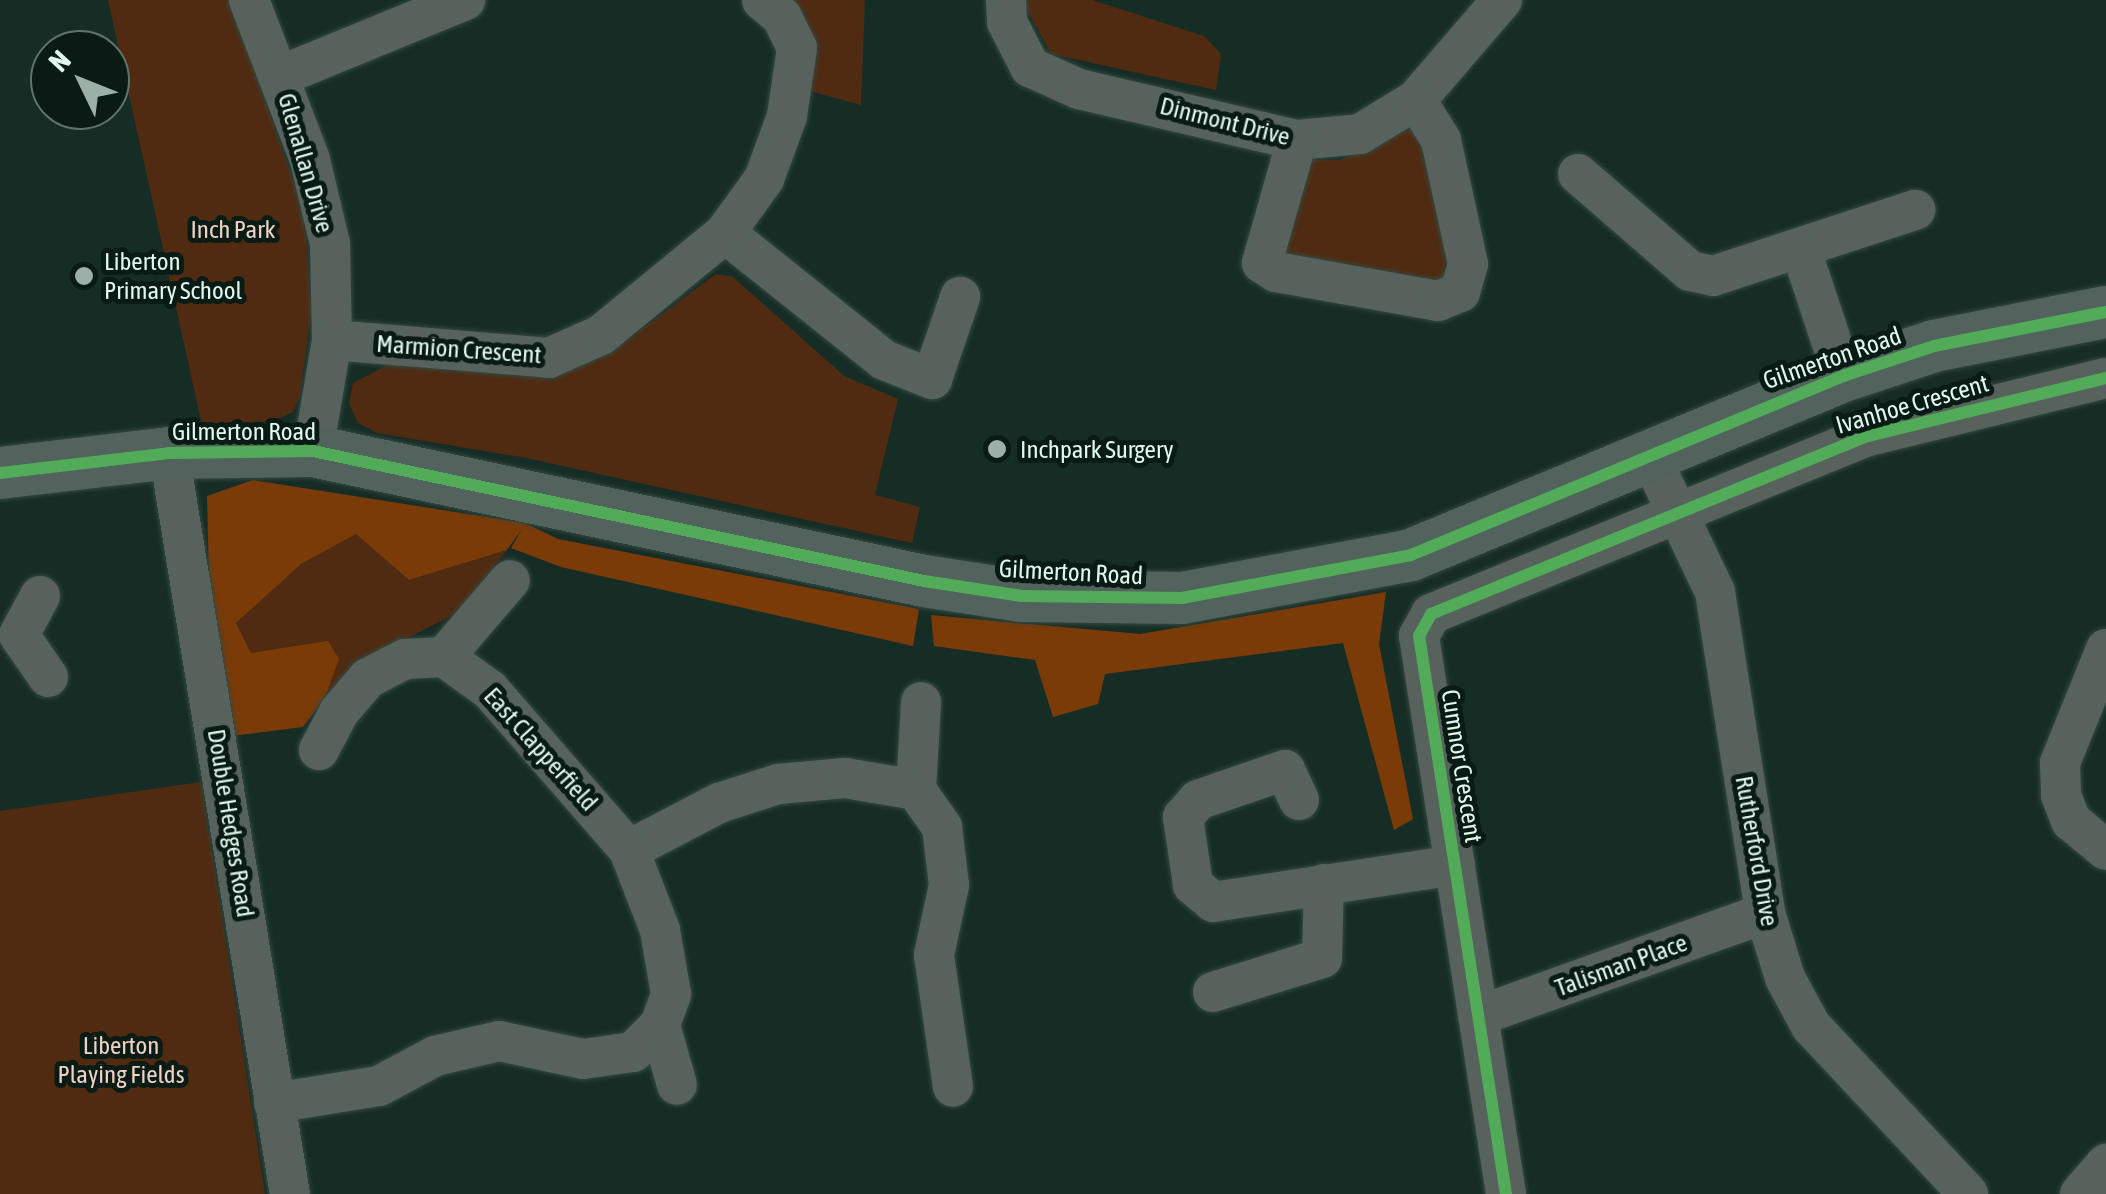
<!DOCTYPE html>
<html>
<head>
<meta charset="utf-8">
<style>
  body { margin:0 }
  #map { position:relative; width:2106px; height:1194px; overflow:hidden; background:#162d26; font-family:"Asap Condensed",sans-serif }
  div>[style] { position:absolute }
  .green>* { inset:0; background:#502b11 }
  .forest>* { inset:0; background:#7b3b08 }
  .roads { filter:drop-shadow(0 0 2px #344841) drop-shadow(0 0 2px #344841) }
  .minor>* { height:40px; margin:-20px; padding:0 20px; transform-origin:20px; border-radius:20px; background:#57625d }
  .major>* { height:52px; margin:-26px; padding:0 26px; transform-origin:26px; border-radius:26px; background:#52635d }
  .cycleway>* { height:12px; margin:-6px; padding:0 6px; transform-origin:6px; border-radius:6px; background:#51ab58 }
  .dots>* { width:28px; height:28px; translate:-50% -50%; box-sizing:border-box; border:5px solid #091b14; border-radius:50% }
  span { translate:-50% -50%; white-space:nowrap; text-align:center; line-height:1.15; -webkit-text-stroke:10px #091b14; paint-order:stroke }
  .street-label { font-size:25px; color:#e2f8ee }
  .park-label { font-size:25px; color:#eed2c4 }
  .poi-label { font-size:25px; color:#e2f8ee }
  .left { translate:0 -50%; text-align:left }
  .north { position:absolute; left:30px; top:30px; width:100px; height:100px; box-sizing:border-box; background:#091b14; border:2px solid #60736b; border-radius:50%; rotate:313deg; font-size:28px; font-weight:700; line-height:40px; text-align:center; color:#e2f8ee }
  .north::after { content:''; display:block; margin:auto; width:35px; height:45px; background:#9bb1a8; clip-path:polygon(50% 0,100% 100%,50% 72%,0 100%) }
</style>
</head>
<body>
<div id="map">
  <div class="green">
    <div style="clip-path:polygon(108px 0,229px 0,305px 213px,311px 313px,300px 396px,293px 412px,273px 421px,202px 425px)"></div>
    <div style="clip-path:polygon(791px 0,865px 0,861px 105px,806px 90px)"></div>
    <div style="clip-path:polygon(1022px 0,1092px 0,1204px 36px,1221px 54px,1216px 90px,1051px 54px)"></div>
    <div style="clip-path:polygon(1412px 126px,1427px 138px,1457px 257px,1448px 277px,1433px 288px,1285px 258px,1276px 235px,1302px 160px,1341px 160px)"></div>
    <div style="clip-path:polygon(716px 274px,733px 277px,844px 376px,898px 399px,875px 495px,920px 507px,912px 543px,527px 458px,377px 433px,358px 423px,349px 403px,353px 383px,384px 367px,387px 355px,542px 371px,621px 345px)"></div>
    <div style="clip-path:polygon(356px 534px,409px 580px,507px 550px,457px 613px,362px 661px,325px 698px,339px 659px,251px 653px,236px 623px,301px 564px)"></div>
    <div style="clip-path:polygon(201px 782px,265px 1194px,0 1194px,0 811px)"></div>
  </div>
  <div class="forest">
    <div style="clip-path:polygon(253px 480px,525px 523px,558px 539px,919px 609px,913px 646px,561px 567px,511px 548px,522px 529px,507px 550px,409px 580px,356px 534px,301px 564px,236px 623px,251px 653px,328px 641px,339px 659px,325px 698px,303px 727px,231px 736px,210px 627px,207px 496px)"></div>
    <div style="clip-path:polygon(1386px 592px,1379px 644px,1413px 819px,1394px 830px,1343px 643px,1105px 674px,1098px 704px,1053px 717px,1035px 660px,934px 646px,931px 615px,1140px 634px)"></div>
  </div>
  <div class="roads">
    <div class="minor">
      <div style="left:249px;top:0;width:171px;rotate:69.1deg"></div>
      <div style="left:310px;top:160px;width:86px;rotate:76.6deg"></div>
      <div style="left:330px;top:244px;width:96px;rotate:88.8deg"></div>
      <div style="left:332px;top:340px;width:113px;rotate:99.7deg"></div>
      <div style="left:1006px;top:0;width:22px;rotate:87deg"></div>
      <div style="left:1007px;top:22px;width:51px;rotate:62.9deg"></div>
      <div style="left:1030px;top:67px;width:54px;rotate:24.2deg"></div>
      <div style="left:1079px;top:89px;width:224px;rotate:13.2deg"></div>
      <div style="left:1297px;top:140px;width:63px;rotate:-5.4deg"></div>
      <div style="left:1360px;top:134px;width:66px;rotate:-31.3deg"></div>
      <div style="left:1416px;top:100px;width:132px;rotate:-49.3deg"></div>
      <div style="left:280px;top:76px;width:200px;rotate:-22.3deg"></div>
      <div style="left:1297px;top:140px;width:128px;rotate:105.9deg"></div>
      <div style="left:1262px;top:263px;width:17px;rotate:33deg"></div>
      <div style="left:1276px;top:272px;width:165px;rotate:10.1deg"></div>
      <div style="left:1438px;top:301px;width:24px;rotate:-22deg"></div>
      <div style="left:1460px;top:292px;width:29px;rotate:-74deg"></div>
      <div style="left:1468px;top:264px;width:127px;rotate:-102.3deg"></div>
      <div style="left:1441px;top:140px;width:47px;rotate:-122deg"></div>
      <div style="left:1578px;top:174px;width:148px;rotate:40.9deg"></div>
      <div style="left:1690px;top:271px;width:24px;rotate:12deg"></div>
      <div style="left:1713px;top:276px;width:213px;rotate:-18.1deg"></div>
      <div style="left:725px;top:233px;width:203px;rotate:38.6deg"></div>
      <div style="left:884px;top:360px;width:52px;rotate:21.6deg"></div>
      <div style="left:932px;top:379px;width:87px;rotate:-71.1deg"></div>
      <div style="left:1801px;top:250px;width:133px;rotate:71.6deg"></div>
      <div style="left:332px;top:340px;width:218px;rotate:4.7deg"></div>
      <div style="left:549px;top:358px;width:57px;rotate:-23.9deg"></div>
      <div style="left:601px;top:335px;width:161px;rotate:-39.4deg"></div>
      <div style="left:725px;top:233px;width:67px;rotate:-54.2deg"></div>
      <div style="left:764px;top:179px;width:67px;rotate:-69.9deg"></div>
      <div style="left:787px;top:116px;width:69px;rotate:-81.6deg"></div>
      <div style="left:797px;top:48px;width:34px;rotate:-116deg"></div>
      <div style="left:782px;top:17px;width:26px;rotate:-140deg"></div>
      <div style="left:169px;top:453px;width:751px;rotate:80.73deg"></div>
      <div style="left:1649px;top:454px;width:153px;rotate:64.4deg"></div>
      <div style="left:1715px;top:592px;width:325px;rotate:81.1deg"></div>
      <div style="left:1765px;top:913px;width:68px;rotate:72.9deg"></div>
      <div style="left:1785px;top:978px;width:55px;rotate:61.6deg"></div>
      <div style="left:1811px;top:1026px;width:230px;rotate:46.9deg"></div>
      <div style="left:40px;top:596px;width:44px;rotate:118.3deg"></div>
      <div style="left:19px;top:635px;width:51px;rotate:55.4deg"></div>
      <div style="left:2106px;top:649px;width:123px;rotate:112deg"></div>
      <div style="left:2060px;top:763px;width:32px;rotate:88deg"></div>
      <div style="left:2061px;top:795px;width:28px;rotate:69deg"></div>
      <div style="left:2071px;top:821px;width:45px;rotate:39.6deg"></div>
      <div style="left:444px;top:657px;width:101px;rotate:-49.4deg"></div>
      <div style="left:916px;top:790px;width:88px;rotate:-86.7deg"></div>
      <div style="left:1299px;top:800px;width:33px;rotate:-115deg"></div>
      <div style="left:1285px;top:770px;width:92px;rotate:161deg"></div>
      <div style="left:1198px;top:800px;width:23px;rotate:131deg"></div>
      <div style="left:1183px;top:817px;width:69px;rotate:81.6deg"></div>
      <div style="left:1193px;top:885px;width:26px;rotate:40deg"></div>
      <div style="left:1213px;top:902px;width:245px;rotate:-8.7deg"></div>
      <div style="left:629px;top:850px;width:102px;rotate:-27.6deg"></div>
      <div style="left:719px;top:803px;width:62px;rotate:-17.9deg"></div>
      <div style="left:778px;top:784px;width:67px;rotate:-5.1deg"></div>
      <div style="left:845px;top:778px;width:72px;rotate:9.6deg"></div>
      <div style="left:916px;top:790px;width:45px;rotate:54.9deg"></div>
      <div style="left:942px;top:827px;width:58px;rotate:83.1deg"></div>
      <div style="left:949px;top:885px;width:72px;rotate:102.1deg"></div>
      <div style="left:934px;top:955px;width:133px;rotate:81.8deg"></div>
      <div style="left:1213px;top:992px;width:114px;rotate:-17.3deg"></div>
      <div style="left:1322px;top:958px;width:74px;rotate:-88.5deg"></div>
      <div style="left:1478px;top:1016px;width:305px;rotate:-19.7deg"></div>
      <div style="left:660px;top:1025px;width:62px;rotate:74.2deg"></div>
      <div style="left:274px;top:1103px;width:106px;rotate:-9.2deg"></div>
      <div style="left:379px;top:1086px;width:64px;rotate:-28.2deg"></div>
      <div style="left:435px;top:1056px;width:66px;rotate:-13.2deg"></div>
      <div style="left:499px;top:1041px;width:86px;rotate:12.1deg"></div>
      <div style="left:583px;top:1059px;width:50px;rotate:-8deg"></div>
      <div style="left:633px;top:1052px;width:38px;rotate:-45deg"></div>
      <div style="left:660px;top:1025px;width:33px;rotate:-70deg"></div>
      <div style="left:671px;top:994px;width:65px;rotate:-99.8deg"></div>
      <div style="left:660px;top:930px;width:86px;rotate:-111.2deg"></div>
      <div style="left:629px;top:850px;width:212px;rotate:-131deg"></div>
      <div style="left:490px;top:690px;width:57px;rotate:-144.3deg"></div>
      <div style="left:444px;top:657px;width:39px;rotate:177deg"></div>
      <div style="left:405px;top:659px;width:42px;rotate:152.8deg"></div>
      <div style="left:368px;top:678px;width:45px;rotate:130.5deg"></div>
      <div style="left:339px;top:712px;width:43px;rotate:117.8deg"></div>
      <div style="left:1506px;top:1194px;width:565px;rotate:-98.86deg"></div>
      <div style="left:1419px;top:636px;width:25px;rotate:-61deg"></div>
      <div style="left:1431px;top:614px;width:468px;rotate:-22.2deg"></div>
      <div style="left:1864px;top:437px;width:249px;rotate:-13.7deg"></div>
      <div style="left:2080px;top:1194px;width:40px;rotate:-49deg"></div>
    </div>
    <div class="major">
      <div style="left:0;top:473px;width:170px;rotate:-6.7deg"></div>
      <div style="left:169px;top:453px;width:144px;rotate:-0.8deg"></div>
      <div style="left:313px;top:451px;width:625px;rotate:12.01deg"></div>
      <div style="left:924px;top:581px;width:99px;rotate:8.7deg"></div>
      <div style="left:1022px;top:596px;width:160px;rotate:0.7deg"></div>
      <div style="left:1182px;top:598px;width:233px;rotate:-10.6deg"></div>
      <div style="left:1411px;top:555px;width:468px;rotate:-22.5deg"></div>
      <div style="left:1843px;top:376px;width:96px;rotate:-18.2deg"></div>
      <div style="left:1934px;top:346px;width:175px;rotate:-11.2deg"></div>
    </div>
  </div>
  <div class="cycleway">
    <div style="left:0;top:473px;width:170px;rotate:-6.7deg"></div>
    <div style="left:169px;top:453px;width:144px;rotate:-0.8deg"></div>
    <div style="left:313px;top:451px;width:625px;rotate:12.01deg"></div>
    <div style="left:924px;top:581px;width:99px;rotate:8.7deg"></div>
    <div style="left:1022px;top:596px;width:160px;rotate:0.7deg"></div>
    <div style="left:1182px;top:598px;width:233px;rotate:-10.6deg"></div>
    <div style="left:1411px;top:555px;width:468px;rotate:-22.5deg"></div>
    <div style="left:1843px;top:376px;width:96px;rotate:-18.2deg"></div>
    <div style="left:1934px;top:346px;width:175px;rotate:-11.2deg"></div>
    <div style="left:1506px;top:1194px;width:565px;rotate:-98.86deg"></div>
    <div style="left:1419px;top:636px;width:25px;rotate:-61deg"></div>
    <div style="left:1431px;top:614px;width:468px;rotate:-22.2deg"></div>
    <div style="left:1864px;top:437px;width:249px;rotate:-13.7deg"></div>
  </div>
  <div class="dots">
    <div style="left:84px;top:276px;background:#9bb1a8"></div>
    <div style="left:997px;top:449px;background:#9bb1a8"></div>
  </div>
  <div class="street-label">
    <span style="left:1225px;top:121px;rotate:14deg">Dinmont Drive</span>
    <span style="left:306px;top:163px;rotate:74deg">Glenallan Drive</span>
    <span style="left:459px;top:349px;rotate:4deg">Marmion Crescent</span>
    <span style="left:1832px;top:358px;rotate:-19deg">Gilmerton Road</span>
    <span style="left:1912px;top:404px;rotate:-16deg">Ivanhoe Crescent</span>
    <span style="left:244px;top:431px">Gilmerton Road</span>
    <span style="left:1071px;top:572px;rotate:3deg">Gilmerton Road</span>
    <span style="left:541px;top:749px;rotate:48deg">East Clapperfield</span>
    <span style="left:1462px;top:766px;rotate:81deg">Cumnor Crescent</span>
    <span style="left:231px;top:823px;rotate:81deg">Double Hedges Road</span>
    <span style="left:1757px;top:851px;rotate:80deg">Rutherford Drive</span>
    <span style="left:1621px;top:965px;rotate:-20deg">Talisman Place</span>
  </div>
  <div class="park-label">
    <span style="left:233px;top:229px">Inch Park</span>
    <span style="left:121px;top:1060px">Liberton<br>Playing Fields</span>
  </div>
  <div class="poi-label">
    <span class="left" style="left:104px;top:276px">Liberton<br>Primary School</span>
    <span class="left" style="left:1020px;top:449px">Inchpark Surgery</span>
  </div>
  <div class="north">N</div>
</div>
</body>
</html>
